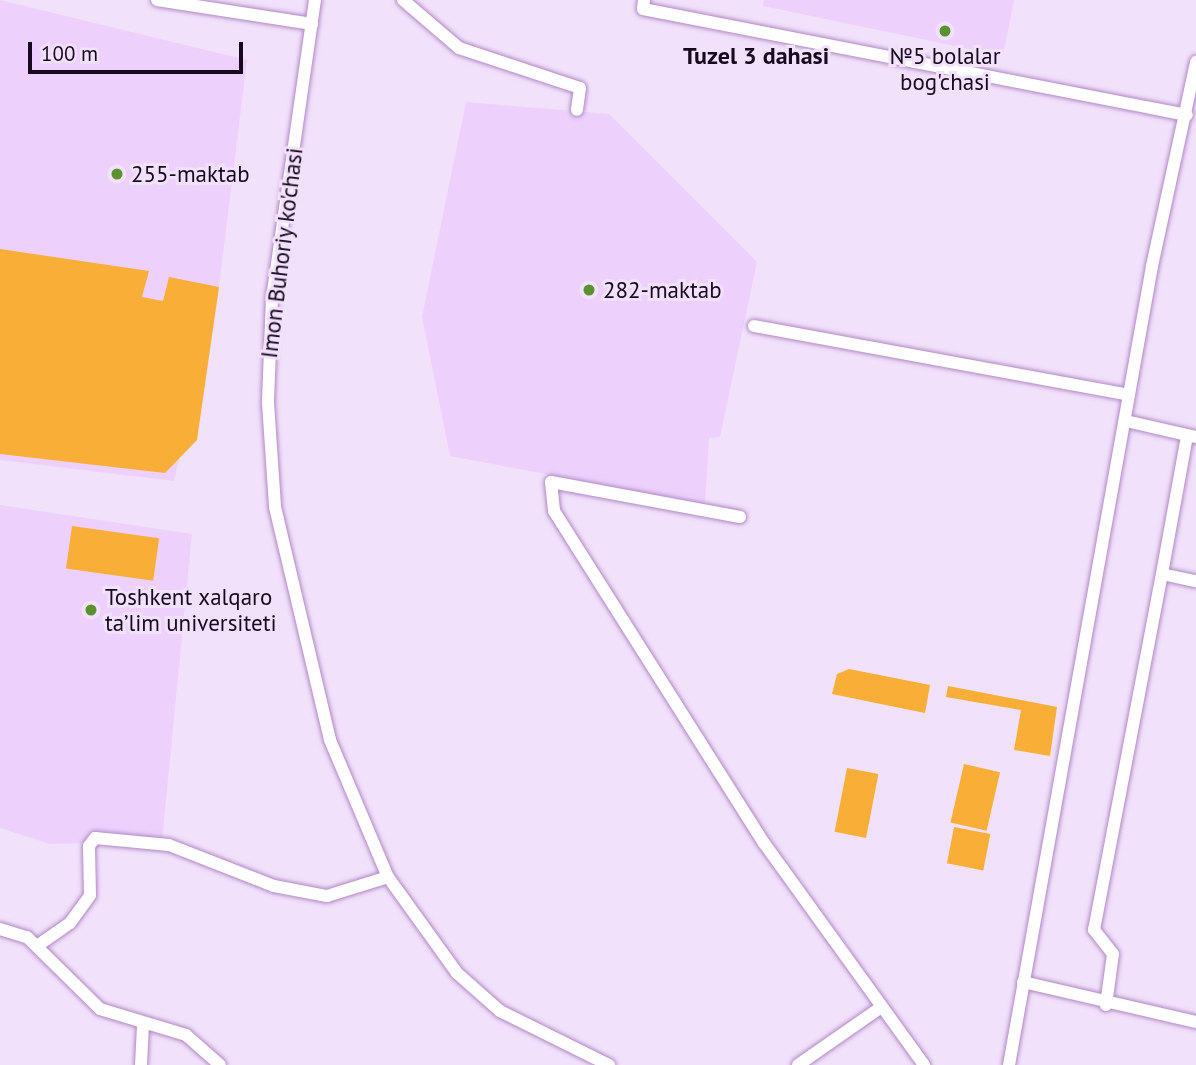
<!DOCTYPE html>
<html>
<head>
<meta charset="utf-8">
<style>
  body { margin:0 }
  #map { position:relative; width:1196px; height:1065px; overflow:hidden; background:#f2e1fb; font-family:"PT Sans",sans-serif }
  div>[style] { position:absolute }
  .built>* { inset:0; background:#edd1fc }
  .green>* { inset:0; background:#f8ae37; transform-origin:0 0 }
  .roads { filter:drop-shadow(0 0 2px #b188c5) drop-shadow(0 0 2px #b188c5) }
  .minor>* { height:12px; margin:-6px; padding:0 6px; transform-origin:6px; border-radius:6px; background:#fff }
  .dots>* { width:19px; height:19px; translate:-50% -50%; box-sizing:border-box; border:4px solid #f2e1fb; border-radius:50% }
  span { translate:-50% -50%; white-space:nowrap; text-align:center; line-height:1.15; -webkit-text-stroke:6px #f2e1fb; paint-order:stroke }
  .poi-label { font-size:23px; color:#18091f }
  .left { translate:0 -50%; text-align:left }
  .street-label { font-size:23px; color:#18091f }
  .neighbourhood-label { font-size:24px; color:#18091f; font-weight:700 }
  .scale { position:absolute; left:28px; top:42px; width:215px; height:32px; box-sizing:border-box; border:4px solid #18091f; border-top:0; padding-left:9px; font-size:21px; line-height:24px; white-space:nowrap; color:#18091f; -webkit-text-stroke:5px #f2e1fb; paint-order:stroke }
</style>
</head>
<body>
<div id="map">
  <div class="built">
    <div style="clip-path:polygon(0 0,247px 60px,219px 287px,174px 481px,0 460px)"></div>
    <div style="clip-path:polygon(764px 0,1014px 0,1003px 56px,763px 6px)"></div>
    <div style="clip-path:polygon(466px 102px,609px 114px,757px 262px,720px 437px,709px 438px,705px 504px,450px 456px,422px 317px)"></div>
    <div style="clip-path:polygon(0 505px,192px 534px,162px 841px,50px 844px,0 828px)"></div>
  </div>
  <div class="green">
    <div style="clip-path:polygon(0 249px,149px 271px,142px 297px,163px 301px,169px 277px,219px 287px,197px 440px,165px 473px,0 454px)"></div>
    <div style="left:72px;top:526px;width:88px;height:43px;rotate:8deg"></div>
    <div style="clip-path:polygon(849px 669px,930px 685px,925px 713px,832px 694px,837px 674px)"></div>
    <div style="clip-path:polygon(948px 686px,1057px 707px,1050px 756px,1014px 750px,1021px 710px,946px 697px)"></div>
    <div style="left:964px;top:764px;width:37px;height:60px;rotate:13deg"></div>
    <div style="left:847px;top:768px;width:32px;height:65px;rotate:11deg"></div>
    <div style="left:954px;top:827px;width:37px;height:37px;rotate:11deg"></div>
  </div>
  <div class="roads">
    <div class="minor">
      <div style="left:157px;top:0;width:157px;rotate:8.8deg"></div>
      <div style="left:315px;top:0;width:300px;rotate:98.2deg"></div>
      <div style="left:272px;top:297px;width:106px;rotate:92.2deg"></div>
      <div style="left:268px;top:403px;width:104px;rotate:86.1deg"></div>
      <div style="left:275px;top:507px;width:239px;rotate:76.7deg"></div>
      <div style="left:330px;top:740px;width:149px;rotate:67.1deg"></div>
      <div style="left:388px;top:877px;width:118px;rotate:54.3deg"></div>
      <div style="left:457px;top:973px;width:57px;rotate:41.5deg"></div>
      <div style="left:500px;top:1011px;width:122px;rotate:26.4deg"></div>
      <div style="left:403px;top:0;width:74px;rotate:40.6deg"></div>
      <div style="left:459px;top:48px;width:127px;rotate:18.3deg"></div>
      <div style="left:580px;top:88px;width:22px;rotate:98deg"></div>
      <div style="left:644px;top:0;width:9px;rotate:96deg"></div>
      <div style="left:643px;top:9px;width:554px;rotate:11.03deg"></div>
      <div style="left:754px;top:326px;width:381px;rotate:10.4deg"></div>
      <div style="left:1126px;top:421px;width:72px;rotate:12.9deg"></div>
      <div style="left:1187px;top:436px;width:140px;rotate:100.3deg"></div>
      <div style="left:1162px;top:574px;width:35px;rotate:12deg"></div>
      <div style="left:740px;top:517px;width:192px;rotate:-169.5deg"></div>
      <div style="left:551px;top:482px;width:29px;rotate:84deg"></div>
      <div style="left:554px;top:511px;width:393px;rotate:57.7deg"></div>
      <div style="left:764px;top:843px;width:274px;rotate:54.2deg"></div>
      <div style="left:0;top:929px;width:28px;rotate:17deg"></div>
      <div style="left:27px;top:937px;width:103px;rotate:44.6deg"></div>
      <div style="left:100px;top:1009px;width:90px;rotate:16.8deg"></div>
      <div style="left:186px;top:1035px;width:45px;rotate:41.4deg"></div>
      <div style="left:37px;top:946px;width:40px;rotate:-34.9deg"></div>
      <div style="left:70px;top:923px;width:34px;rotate:-54deg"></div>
      <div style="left:90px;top:895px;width:49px;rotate:-91.2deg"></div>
      <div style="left:89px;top:846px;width:10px;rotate:-53deg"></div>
      <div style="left:95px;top:838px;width:74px;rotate:5.4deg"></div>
      <div style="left:169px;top:845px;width:113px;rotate:21.3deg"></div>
      <div style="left:274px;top:886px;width:54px;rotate:10.7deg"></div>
      <div style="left:327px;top:896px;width:64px;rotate:-17.3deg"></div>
      <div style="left:1023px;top:982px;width:178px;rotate:13deg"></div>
      <div style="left:1106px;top:1005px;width:51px;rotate:-82.2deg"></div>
      <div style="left:1113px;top:954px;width:31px;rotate:-128deg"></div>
      <div style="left:1094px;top:930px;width:362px;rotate:-79.2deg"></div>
      <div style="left:141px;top:1065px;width:40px;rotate:-87.1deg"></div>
      <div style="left:798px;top:1065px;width:100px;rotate:-34.8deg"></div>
      <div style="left:1009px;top:1065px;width:812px;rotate:-79.85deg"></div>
      <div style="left:1152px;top:266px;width:209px;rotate:-77.8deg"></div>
    </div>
  </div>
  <div class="dots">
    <div style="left:945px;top:31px;background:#59922e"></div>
    <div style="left:117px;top:174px;background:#59922e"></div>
    <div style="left:589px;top:290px;background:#59922e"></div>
    <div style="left:91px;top:610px;background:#59922e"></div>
  </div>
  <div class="poi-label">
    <span style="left:945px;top:69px">№5 bolalar<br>bog'chasi</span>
    <span class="left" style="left:131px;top:174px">255-maktab</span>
    <span class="left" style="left:603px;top:290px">282-maktab</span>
    <span class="left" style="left:105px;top:610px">Toshkent xalqaro<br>ta’lim universiteti</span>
  </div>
  <div class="street-label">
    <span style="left:282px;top:253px;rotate:-83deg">Imon Buhoriy ko'chasi</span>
  </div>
  <div class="neighbourhood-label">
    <span style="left:756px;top:56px">Tuzel 3 dahasi</span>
  </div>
  <div class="scale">100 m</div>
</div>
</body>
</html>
